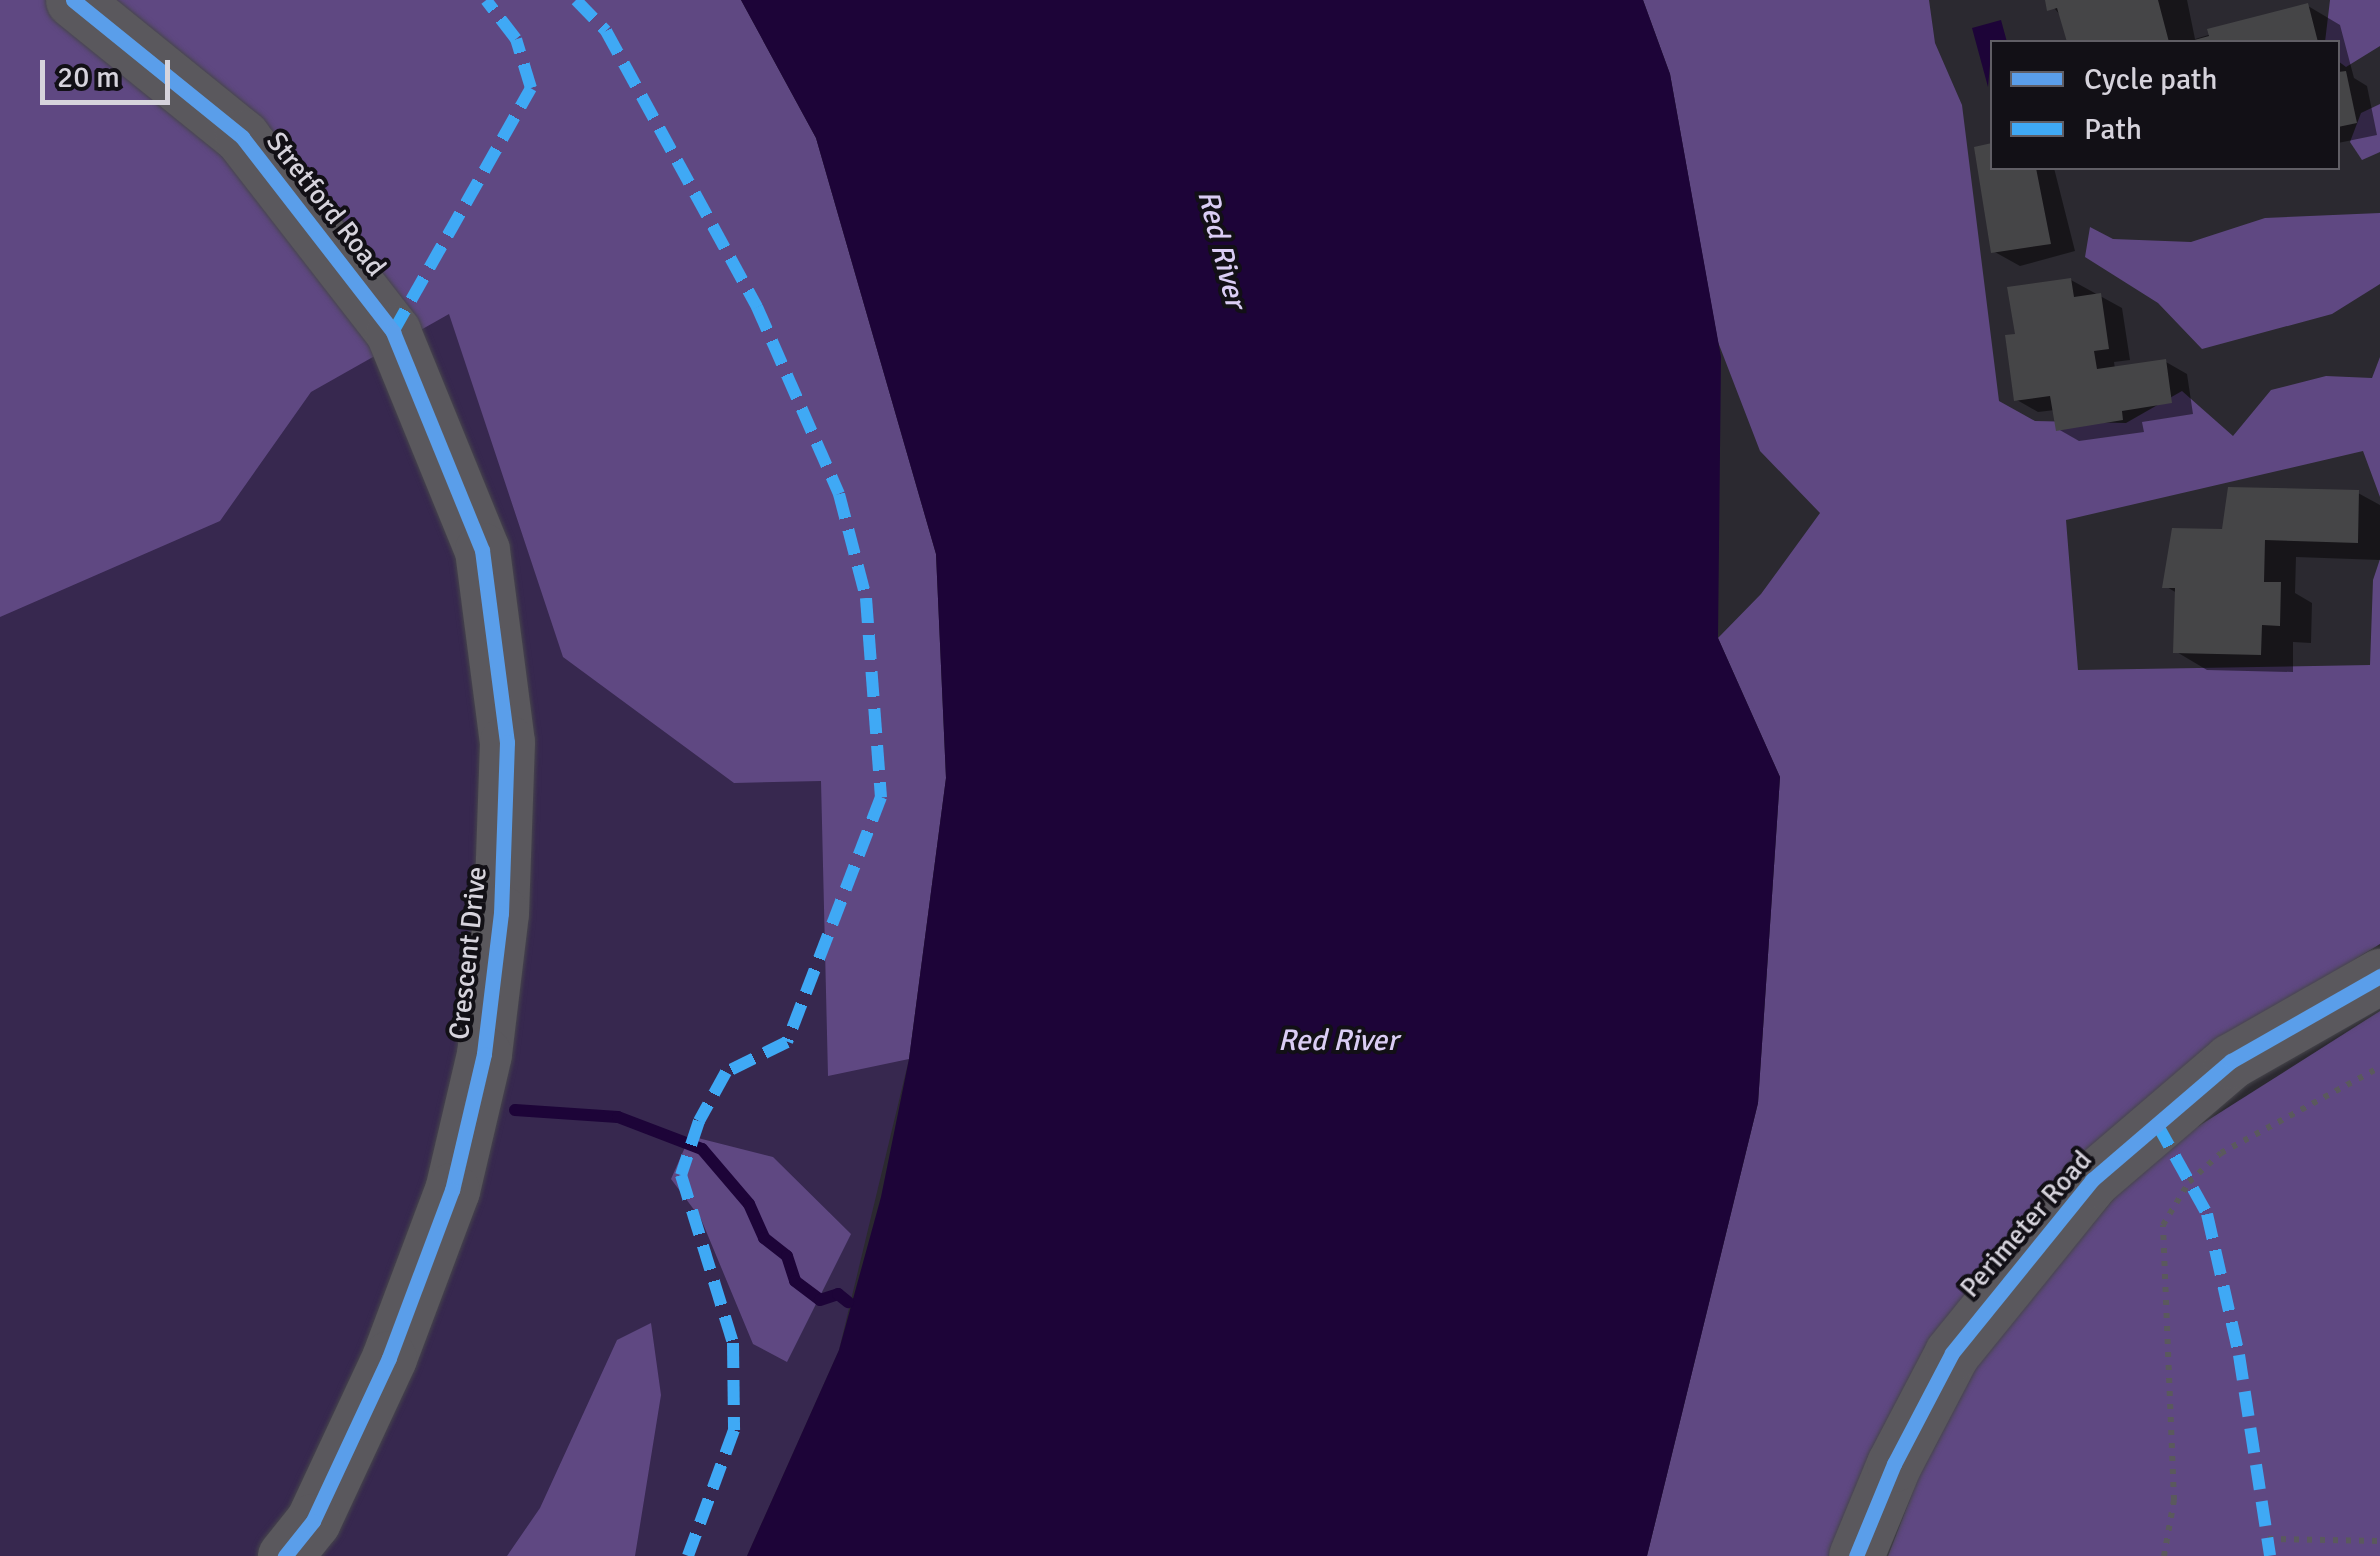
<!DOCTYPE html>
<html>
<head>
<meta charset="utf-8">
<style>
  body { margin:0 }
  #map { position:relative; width:2380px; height:1556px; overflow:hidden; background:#2b2930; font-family:Signika,sans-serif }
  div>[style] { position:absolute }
  .green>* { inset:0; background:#37284f }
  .forest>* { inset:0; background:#5f4882 }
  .water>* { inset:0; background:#1d0438 }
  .shadow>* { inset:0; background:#0007 }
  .stream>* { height:12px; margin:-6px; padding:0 6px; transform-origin:6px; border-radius:6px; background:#1d0438 }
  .building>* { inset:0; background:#454547 }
  .path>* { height:6px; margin-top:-3px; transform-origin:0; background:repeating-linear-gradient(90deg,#5a595d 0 5px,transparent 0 13px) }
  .roads { filter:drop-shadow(0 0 2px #46454b) drop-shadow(0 0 2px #46454b) }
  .minor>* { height:55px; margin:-27.5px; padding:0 27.5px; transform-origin:27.5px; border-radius:27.5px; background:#5a585d }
  .quiet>* { height:12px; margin-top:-6px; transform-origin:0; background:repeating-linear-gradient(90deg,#3fa9f5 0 25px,transparent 0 37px) }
  .cycleway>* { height:15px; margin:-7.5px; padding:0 7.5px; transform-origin:7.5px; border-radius:7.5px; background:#5a9eea }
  span { translate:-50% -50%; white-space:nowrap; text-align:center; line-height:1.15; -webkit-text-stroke:8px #121016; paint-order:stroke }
  .street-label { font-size:28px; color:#d6d3dc }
  .water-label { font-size:30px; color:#dacdf4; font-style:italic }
  .legend { position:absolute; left:1990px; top:40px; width:350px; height:130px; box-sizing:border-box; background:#121016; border:2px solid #605e65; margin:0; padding:12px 18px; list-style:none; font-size:30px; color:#d6d3dc }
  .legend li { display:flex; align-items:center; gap:20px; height:50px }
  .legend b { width:50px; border:2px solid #605e65 }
  .scale { position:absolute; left:40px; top:60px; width:130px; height:45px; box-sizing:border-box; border:5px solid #d6d3dc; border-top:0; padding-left:12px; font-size:30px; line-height:35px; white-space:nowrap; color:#d6d3dc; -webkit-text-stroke:8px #121016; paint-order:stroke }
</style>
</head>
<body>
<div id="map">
  <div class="green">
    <div style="clip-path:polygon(0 0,741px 0,909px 1059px,839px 1350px,747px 1556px,0 1556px)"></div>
  </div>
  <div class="forest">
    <div style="clip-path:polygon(0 0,741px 0,816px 138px,936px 554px,946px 778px,909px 1059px,828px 1076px,821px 781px,734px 783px,563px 657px,449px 314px,311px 392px,220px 521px,0 617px)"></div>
    <div style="clip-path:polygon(1643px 0,1929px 0,1935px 43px,1962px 105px,1999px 401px,2035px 421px,2126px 423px,2182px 391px,2233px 436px,2271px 390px,2326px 376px,2372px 378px,2380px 357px,2380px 497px,2363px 451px,2066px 520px,2078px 670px,2370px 665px,2373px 580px,2380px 559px,2380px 944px,2208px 1049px,1831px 1556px,1647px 1556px,1758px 1103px,1780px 777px,1718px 638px,1761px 594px,1820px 513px,1760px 451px,1718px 342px,1670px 74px)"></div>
    <div style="clip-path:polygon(2330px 0,2380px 0,2380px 46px,2346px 67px,2338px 61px,2338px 42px,2325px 42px)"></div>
    <div style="clip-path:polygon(2380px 104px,2380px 152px,2362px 160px,2350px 142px,2361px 113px)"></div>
    <div style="clip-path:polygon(2380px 213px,2380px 284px,2332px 314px,2202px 349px,2158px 303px,2085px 257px,2090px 227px,2113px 239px,2191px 242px,2265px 218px)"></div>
    <div style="clip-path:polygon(2380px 1011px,2380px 1556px,1888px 1556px,1934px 1437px,1978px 1363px,2115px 1197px,2183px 1136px)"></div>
    <div style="clip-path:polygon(690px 1136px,773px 1157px,851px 1234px,787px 1362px,753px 1344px,701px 1219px,671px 1179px)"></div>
    <div style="clip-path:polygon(651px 1323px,661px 1395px,635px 1556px,507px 1556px,540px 1508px,617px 1340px)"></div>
  </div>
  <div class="water">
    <div style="clip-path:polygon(741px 0,1643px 0,1670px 74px,1721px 357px,1718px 638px,1780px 777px,1758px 1103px,1647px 1556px,747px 1556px,839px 1350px,881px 1197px,909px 1059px,946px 778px,936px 554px,816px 138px)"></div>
    <div style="clip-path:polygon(2001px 20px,2007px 42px,1992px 42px,1988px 87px,1972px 28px)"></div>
  </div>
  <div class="shadow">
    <div style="clip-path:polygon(2047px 0,2187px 0,2195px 39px,2308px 6px,2340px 25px,2354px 78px,2367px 86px,2377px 135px,2338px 143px,2338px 42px,2069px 42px,2062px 17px)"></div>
    <div style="clip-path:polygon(1992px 143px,1992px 168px,2054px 168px,2075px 251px,2020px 266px,1993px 251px,1977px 149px)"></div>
    <div style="clip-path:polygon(2071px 280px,2122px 308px,2130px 360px,2114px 362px,2115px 369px,2166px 362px,2187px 374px,2193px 414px,2142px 422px,2144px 432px,2079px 441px,2058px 429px,2055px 410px,2038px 412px,2017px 400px,2017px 336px)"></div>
    <div style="clip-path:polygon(2358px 493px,2380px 505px,2380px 560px,2296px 557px,2295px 593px,2312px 603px,2311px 643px,2293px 642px,2293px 672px,2207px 670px,2175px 651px,2177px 593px,2165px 586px,2224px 532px)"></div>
  </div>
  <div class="stream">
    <div style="left:515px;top:1110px;width:103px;rotate:3.9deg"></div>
    <div style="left:618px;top:1117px;width:90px;rotate:20.9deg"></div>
    <div style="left:702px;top:1149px;width:72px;rotate:49.5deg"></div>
    <div style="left:749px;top:1204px;width:37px;rotate:66deg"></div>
    <div style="left:764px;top:1238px;width:29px;rotate:38deg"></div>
    <div style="left:787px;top:1256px;width:26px;rotate:72deg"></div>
    <div style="left:795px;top:1281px;width:31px;rotate:37deg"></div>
    <div style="left:820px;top:1300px;width:19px;rotate:-18deg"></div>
    <div style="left:838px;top:1294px;width:13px;rotate:39deg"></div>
  </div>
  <div class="building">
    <div style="clip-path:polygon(2045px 0,2158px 0,2169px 42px,2067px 42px,2057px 8px,2047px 11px)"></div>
    <div style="clip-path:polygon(2308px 3px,2318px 42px,2187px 42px,2209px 36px,2207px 29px)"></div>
    <div style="clip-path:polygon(2346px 71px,2357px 123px,2338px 127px,2338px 72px)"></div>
    <div style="clip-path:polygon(1992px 143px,1992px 168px,2036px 168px,2051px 244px,1991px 253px,1974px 147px)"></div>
    <div style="clip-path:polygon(2071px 278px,2074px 297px,2101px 293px,2109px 349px,2094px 351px,2097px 369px,2166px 359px,2172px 403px,2122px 411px,2123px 420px,2056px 431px,2050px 396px,2014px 401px,2005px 335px,2015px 334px,2007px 287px)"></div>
    <div style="clip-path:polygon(2228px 487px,2359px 490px,2358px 543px,2265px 540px,2264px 582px,2281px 582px,2280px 626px,2262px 625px,2261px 655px,2173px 653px,2175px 588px,2162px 588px,2172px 528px,2222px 529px)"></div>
  </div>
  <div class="path">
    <div style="left:2268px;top:1539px;width:112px;rotate:1deg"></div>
    <div style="left:2164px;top:1556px;width:57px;rotate:-79.9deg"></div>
    <div style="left:2174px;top:1500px;width:275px;rotate:-92.3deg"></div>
    <div style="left:2163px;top:1225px;width:50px;rotate:-58.8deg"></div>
    <div style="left:2189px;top:1182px;width:43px;rotate:-42.2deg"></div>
    <div style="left:2221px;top:1153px;width:181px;rotate:-28.4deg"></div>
  </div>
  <div class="roads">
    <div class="minor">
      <div style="left:73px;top:0;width:218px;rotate:39deg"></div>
      <div style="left:242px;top:137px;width:247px;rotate:52.2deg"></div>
      <div style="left:393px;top:332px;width:235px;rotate:67.8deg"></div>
      <div style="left:482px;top:550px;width:194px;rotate:82.6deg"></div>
      <div style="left:507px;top:742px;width:171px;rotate:92deg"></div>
      <div style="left:501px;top:913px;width:142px;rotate:96.9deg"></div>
      <div style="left:484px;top:1054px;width:140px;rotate:103.2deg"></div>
      <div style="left:452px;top:1190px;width:179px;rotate:110.6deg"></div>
      <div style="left:389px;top:1358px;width:180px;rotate:115deg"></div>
      <div style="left:313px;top:1521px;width:45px;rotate:128.7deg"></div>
      <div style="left:1856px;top:1556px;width:100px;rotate:-67.6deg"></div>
      <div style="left:1894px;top:1464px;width:125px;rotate:-62.4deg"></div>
      <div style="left:1952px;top:1353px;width:223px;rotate:-51deg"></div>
      <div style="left:2092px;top:1180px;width:183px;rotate:-40.6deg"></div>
      <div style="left:2231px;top:1061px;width:172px;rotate:-29.7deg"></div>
    </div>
  </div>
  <div class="quiet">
    <div style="left:576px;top:0;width:43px;rotate:45.9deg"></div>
    <div style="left:606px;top:31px;width:315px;rotate:61.3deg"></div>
    <div style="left:757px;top:307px;width:204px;rotate:66.3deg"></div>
    <div style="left:839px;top:494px;width:107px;rotate:75.4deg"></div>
    <div style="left:866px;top:598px;width:200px;rotate:85.7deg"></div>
    <div style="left:881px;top:797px;width:262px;rotate:111deg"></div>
    <div style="left:787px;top:1042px;width:68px;rotate:153.8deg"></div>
    <div style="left:726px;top:1072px;width:56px;rotate:118.9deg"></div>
    <div style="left:699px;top:1121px;width:57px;rotate:108.4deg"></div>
    <div style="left:681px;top:1175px;width:176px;rotate:72.8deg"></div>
    <div style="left:733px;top:1343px;width:87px;rotate:89.3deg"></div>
    <div style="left:734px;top:1430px;width:134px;rotate:110.1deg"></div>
    <div style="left:393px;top:332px;width:280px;rotate:-60.5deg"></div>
    <div style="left:531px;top:88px;width:51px;rotate:-107deg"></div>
    <div style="left:516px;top:39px;width:49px;rotate:-127.6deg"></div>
    <div style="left:2157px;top:1124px;width:103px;rotate:60.9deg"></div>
    <div style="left:2207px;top:1214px;width:145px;rotate:77.2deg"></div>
    <div style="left:2239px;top:1355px;width:203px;rotate:81.2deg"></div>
  </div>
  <div class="cycleway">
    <div style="left:73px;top:0;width:218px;rotate:39deg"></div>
    <div style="left:242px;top:137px;width:247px;rotate:52.2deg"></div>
    <div style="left:393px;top:332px;width:235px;rotate:67.8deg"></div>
    <div style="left:482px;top:550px;width:194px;rotate:82.6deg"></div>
    <div style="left:507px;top:742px;width:171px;rotate:92deg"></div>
    <div style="left:501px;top:913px;width:142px;rotate:96.9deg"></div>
    <div style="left:484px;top:1054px;width:140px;rotate:103.2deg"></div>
    <div style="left:452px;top:1190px;width:179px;rotate:110.6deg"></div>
    <div style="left:389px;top:1358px;width:180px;rotate:115deg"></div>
    <div style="left:313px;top:1521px;width:45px;rotate:128.7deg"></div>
    <div style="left:1856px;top:1556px;width:100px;rotate:-67.6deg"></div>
    <div style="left:1894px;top:1464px;width:125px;rotate:-62.4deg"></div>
    <div style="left:1952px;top:1353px;width:223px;rotate:-51deg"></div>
    <div style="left:2092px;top:1180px;width:183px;rotate:-40.6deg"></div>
    <div style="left:2231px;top:1061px;width:172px;rotate:-29.7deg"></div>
  </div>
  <div class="street-label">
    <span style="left:326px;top:204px;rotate:52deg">Stretford Road</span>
    <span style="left:468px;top:953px;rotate:-84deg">Crescent Drive</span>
    <span style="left:2026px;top:1224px;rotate:-49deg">Perimeter Road</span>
  </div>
  <div class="water-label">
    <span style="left:1221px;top:249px;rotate:76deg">Red River</span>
    <span style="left:1338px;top:1041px">Red River</span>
  </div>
  <ul class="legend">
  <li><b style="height:12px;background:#5a9eea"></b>Cycle path</li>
  <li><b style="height:12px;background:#3fa9f5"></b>Path</li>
  </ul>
  <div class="scale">20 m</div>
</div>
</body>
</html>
